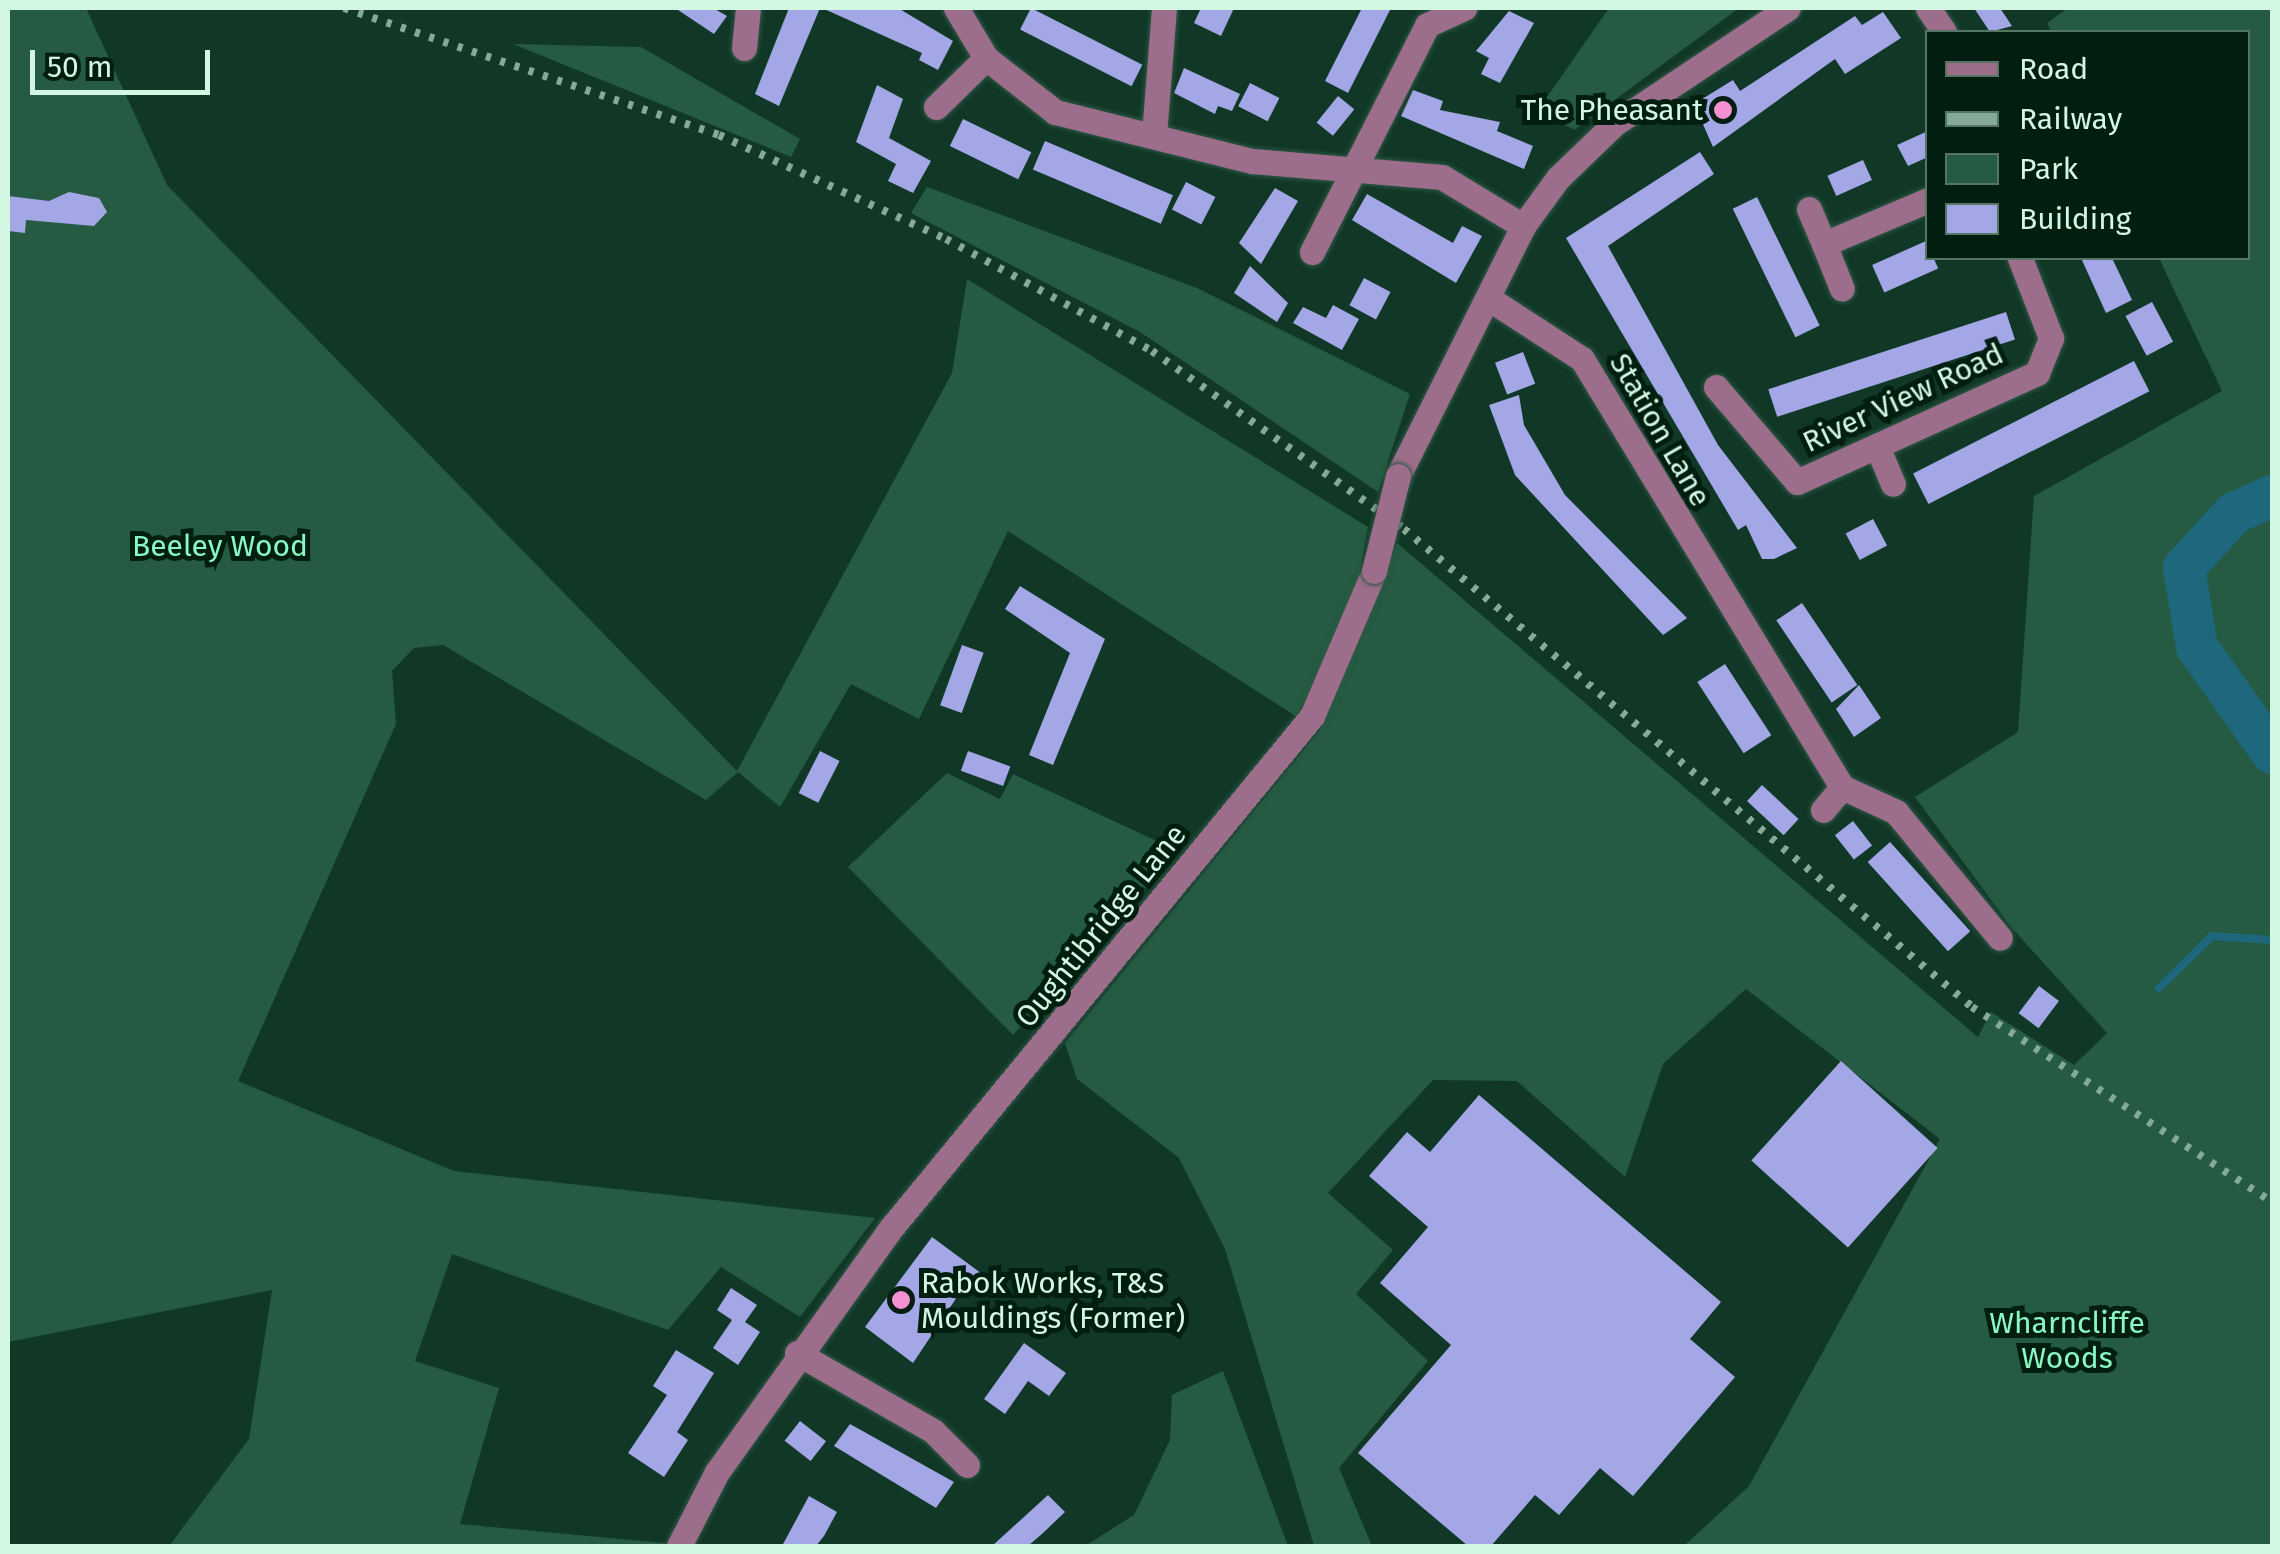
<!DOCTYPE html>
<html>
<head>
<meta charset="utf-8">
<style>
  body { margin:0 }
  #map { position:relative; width:2280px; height:1554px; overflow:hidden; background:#113827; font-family:"Fira Sans",sans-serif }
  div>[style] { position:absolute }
  .green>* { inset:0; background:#245b42 }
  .stream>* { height:8px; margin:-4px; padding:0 4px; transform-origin:4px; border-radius:4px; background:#1e677d }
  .river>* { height:42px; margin:-21px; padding:0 21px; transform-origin:21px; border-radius:21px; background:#1e677d }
  .building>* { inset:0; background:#a3a7e6; transform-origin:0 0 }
  .roads { filter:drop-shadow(0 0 2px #305745) drop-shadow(0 0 2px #305745) }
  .minor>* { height:25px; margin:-12.5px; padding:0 12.5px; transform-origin:12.5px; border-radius:12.5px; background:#9c6e8b }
  .rail>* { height:8px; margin-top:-4px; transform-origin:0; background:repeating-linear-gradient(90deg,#85aa97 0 5px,transparent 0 15px) }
  .bridges { filter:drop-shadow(0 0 2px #305745) drop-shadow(0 0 2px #305745) }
  .minor-bridge>* { height:25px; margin:-12.5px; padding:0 12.5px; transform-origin:12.5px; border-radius:12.5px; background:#9c6e8b }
  .dots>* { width:28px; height:28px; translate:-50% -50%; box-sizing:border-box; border:5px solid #011e11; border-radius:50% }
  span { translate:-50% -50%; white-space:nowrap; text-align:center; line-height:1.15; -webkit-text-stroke:10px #011e11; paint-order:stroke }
  .poi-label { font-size:30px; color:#d3f7e3 }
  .right { translate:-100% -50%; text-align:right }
  .left { translate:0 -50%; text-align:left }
  .street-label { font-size:30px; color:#d3f7e3 }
  .park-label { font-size:30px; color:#8af8c3 }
  .frame { position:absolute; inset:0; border:10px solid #d3f7e3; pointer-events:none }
  .legend { position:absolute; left:1925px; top:30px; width:325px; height:230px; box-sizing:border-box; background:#011e11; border:2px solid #557565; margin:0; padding:12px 18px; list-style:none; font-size:30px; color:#d3f7e3 }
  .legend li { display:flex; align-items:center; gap:20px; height:50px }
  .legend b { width:50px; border:2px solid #557565 }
  .scale { position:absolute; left:30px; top:50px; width:180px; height:45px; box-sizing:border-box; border:5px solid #d3f7e3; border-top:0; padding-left:12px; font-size:30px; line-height:35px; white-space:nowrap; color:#d3f7e3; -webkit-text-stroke:8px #011e11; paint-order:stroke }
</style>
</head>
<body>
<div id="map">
  <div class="green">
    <div style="clip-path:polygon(8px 8px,86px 8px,167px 185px,737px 771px,952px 373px,967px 279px,1368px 527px,1356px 591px,1297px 717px,1008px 531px,919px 719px,851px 684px,780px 807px,738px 772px,706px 800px,443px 645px,414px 648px,392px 671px,396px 724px,238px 1081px,454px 1171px,875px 1218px,800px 1317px,721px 1267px,668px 1330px,452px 1254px,415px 1361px,499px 1388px,460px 1524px,696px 1546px,169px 1546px,249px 1439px,272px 1290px,8px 1342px)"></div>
    <div style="clip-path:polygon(1609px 8px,1739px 8px,1574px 130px,1538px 110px)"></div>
    <div style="clip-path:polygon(2068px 8px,2272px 8px,2272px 1546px,1684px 1546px,1749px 1486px,1940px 1139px,1746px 989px,1663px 1064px,1625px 1177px,1517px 1081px,1433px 1080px,1328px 1193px,1393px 1250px,1356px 1294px,1428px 1361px,1339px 1468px,1372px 1546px,1314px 1546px,1225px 1249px,1179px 1158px,1077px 1079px,1065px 1043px,1320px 730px,1397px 543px,1978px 1037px,1991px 1012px,2074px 1065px,2107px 1033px,2011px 927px,1915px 797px,2018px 732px,2034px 496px,2222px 391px,2159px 258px,2248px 258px,2248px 32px,2052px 32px,2047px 23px)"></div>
    <div style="clip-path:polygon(513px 44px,641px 47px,800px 139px,791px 157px)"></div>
    <div style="clip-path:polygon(927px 187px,1197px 288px,1410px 394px,1378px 492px,1140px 332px,911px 213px)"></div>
    <div style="clip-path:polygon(947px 773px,1000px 799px,1013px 774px,1178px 851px,1013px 1035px,848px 867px)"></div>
    <div style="clip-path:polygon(1223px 1371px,1288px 1546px,1085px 1546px,1134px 1515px,1170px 1440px,1172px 1395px)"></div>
  </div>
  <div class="stream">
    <div style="left:2159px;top:988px;width:74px;rotate:-44.5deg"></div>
    <div style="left:2212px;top:936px;width:60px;rotate:3.8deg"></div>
  </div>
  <div class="river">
    <div style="left:2272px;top:496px;width:42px;rotate:155.9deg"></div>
    <div style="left:2234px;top:513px;width:74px;rotate:132.3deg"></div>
    <div style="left:2184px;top:568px;width:80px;rotate:80.7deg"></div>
    <div style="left:2197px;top:647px;width:130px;rotate:54.7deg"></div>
  </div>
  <div class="building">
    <div style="clip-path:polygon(675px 8px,713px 8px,727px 16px,714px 34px)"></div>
    <div style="clip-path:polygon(789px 8px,820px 8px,779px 106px,755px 94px)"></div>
    <div style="clip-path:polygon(822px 8px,898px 8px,953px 41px,938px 70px,919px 60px,922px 53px)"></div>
    <div style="left:1031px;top:8px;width:125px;height:24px;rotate:27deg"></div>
    <div style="clip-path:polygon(1201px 8px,1234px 8px,1221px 36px,1194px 23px)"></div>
    <div style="clip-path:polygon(1362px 8px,1391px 8px,1348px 93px,1325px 81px)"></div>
    <div style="clip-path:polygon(1974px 8px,2000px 8px,2012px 26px,1990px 32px)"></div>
    <div style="clip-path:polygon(1509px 11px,1534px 23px,1500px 83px,1481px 74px,1489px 58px,1476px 51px)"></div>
    <div style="clip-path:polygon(1883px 12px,1901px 38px,1845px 74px,1835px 59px,1713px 147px,1694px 104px,1733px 80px,1740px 91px,1855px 16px,1862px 25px)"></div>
    <div style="clip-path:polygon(1184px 68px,1240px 94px,1232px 111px,1218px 106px,1215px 114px,1174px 93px)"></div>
    <div style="left:1250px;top:83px;width:33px;height:26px;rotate:27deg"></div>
    <div style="clip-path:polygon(877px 85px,903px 99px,889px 138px,931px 161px,913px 193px,888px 181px,896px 164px,856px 142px)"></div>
    <div style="clip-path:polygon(1413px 90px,1443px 101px,1440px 110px,1500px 122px,1497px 131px,1533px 146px,1524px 169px,1401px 116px)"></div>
    <div style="left:1338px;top:96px;width:21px;height:34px;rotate:39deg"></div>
    <div style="left:963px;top:119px;width:76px;height:30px;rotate:26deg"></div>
    <div style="clip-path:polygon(1928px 131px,1928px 157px,1908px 166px,1897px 145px)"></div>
    <div style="left:1045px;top:141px;width:139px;height:31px;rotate:23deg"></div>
    <div style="clip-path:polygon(1700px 152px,1714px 174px,1608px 246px,1718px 445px,1797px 548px,1774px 559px,1762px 559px,1746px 525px,1738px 530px,1566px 238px)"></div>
    <div style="left:1863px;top:160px;width:22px;height:39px;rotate:66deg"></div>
    <div style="left:1186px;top:182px;width:33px;height:31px;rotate:27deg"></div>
    <div style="clip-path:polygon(1275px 188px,1298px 201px,1261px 264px,1239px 243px)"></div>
    <div style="clip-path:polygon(69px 192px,99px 198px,107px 212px,94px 226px,26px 220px,25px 233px,8px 231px,8px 196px,49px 201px)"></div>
    <div style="clip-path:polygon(1367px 194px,1453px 243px,1462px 226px,1482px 236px,1456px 283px,1352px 220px)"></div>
    <div style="left:1757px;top:197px;width:143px;height:27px;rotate:64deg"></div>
    <div style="left:1926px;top:241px;width:30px;height:59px;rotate:66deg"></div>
    <div style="clip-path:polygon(2081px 258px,2112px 258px,2132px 300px,2106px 313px)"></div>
    <div style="clip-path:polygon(1250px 266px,1288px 303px,1277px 322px,1234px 293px)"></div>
    <div style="left:1364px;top:278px;width:30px;height:31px;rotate:28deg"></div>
    <div style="left:2152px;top:302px;width:45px;height:30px;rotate:62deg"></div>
    <div style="clip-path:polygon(1333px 305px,1359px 319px,1342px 350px,1293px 323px,1303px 307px,1326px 318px)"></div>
    <div style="left:2006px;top:312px;width:29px;height:250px;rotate:72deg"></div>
    <div style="left:1523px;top:352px;width:34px;height:30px;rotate:69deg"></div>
    <div style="left:2134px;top:361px;width:34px;height:248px;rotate:63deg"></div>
    <div style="clip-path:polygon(1519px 395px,1524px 425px,1565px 495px,1687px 618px,1663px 635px,1515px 475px,1489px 405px)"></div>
    <div style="left:1873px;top:519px;width:30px;height:31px;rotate:62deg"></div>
    <div style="clip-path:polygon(1020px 586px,1105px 639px,1053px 765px,1029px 755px,1070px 653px,1005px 609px)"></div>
    <div style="left:1802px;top:603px;width:99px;height:31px;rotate:56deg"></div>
    <div style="left:962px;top:645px;width:23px;height:64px;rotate:20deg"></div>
    <div style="left:1725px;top:664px;width:85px;height:33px;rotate:57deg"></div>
    <div style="clip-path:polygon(1859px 685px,1881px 718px,1854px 737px,1836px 709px)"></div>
    <div style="left:820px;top:751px;width:22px;height:47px;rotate:27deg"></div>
    <div style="left:968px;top:751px;width:45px;height:21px;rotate:20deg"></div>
    <div style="left:1762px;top:785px;width:50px;height:22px;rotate:43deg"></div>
    <div style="left:1853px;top:821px;width:31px;height:23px;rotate:52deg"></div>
    <div style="left:1890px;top:842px;width:120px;height:30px;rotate:48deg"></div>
    <div style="left:2039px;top:986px;width:25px;height:34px;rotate:37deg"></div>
    <div style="left:1841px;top:1061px;width:130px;height:134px;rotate:42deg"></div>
    <div style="clip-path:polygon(1479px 1095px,1721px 1302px,1690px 1339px,1735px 1377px,1633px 1496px,1600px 1468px,1559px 1515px,1535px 1495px,1491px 1546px,1468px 1546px,1358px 1453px,1451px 1345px,1380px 1283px,1428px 1227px,1369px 1176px,1407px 1132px,1430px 1152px)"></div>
    <div style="clip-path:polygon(932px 1237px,993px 1282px,982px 1297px,965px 1285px,913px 1363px,865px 1327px)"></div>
    <div style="clip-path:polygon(731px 1288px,757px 1305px,745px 1322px,760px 1332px,738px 1365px,713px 1348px,732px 1320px,717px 1310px)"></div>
    <div style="clip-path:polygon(1024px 1343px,1066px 1373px,1049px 1396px,1028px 1381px,1005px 1414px,984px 1399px)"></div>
    <div style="clip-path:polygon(676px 1350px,714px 1373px,677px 1432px,688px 1440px,664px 1477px,628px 1453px,667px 1395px,653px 1386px)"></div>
    <div style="left:800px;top:1421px;width:33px;height:25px;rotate:38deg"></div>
    <div style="clip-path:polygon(850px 1424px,954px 1482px,936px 1508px,834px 1446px)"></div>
    <div style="clip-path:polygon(1048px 1495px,1065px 1512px,1043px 1533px,1028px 1546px,992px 1546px)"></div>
    <div style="clip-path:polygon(809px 1496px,837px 1512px,824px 1536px,816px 1546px,782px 1546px)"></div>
  </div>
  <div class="roads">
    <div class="minor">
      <div style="left:956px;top:8px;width:58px;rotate:59deg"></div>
      <div style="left:986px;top:58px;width:88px;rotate:38deg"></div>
      <div style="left:1055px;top:112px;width:203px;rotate:14deg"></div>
      <div style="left:1252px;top:161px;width:191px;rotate:4.8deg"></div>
      <div style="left:1442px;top:177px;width:95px;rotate:31.2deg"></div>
      <div style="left:1928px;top:8px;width:29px;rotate:56deg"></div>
      <div style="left:744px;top:48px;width:40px;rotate:-84.3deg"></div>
      <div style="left:936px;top:107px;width:70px;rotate:-44.4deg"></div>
      <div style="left:1154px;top:135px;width:127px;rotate:-85.5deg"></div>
      <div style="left:1809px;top:209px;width:38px;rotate:67deg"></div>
      <div style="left:1824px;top:244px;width:113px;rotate:-22.9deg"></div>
      <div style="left:1824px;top:244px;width:48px;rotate:68.2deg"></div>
      <div style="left:1312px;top:252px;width:254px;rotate:-63.1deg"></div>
      <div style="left:1427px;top:25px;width:41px;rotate:-24.7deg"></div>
      <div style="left:1488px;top:298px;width:112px;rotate:33deg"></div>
      <div style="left:1582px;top:359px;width:501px;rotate:58.72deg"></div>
      <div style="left:1842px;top:787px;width:60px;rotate:24.8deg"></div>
      <div style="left:1896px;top:812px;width:163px;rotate:50.5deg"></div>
      <div style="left:1716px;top:387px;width:125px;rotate:49.5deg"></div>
      <div style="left:1797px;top:482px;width:264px;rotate:-24.4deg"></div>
      <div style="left:2037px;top:373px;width:38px;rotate:-68deg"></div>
      <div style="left:2051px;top:338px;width:86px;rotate:-111.2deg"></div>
      <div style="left:1877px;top:446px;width:41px;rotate:67.2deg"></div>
      <div style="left:1398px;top:476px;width:280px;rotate:-63.4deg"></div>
      <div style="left:1523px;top:226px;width:59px;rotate:-53.9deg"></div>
      <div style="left:1558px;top:178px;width:78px;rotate:-44deg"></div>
      <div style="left:1614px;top:124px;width:209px;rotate:-33.7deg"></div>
      <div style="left:1823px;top:810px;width:30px;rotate:-50deg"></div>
      <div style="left:797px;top:1353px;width:157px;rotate:29.8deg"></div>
      <div style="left:933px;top:1431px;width:48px;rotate:45deg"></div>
      <div style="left:679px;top:1546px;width:83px;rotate:-62.8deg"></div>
      <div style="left:717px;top:1472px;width:301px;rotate:-54.5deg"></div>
      <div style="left:892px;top:1227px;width:661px;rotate:-50.58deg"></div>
      <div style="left:1312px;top:716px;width:158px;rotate:-66.8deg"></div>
    </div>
  </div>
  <div class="rail">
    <div style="left:344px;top:8px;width:396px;rotate:18.7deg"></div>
    <div style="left:719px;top:135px;width:250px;rotate:24.6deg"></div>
    <div style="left:946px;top:239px;width:234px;rotate:28.5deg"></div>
    <div style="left:1152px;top:351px;width:309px;rotate:35.2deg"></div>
    <div style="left:1404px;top:529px;width:742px;rotate:40.08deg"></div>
    <div style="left:1972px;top:1007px;width:358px;rotate:33deg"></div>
  </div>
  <div class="bridges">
    <div class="minor-bridge">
      <div style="left:1374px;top:571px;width:98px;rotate:-75.8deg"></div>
    </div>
  </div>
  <div class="dots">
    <div style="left:1723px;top:110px;background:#f591d2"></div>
    <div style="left:901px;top:1300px;background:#f591d2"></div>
  </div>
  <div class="poi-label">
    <span class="right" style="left:1703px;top:110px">The Pheasant</span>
    <span class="left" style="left:921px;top:1300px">Rabok Works, T&amp;S<br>Mouldings (Former)</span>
  </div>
  <div class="street-label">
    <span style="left:1903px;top:398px;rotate:-25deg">River View Road</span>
    <span style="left:1660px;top:430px;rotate:60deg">Station Lane</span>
    <span style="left:1101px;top:926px;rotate:-51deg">Oughtibridge Lane</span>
  </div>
  <div class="park-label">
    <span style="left:220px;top:546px">Beeley Wood</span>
    <span style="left:2067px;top:1340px">Wharncliffe<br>Woods</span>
  </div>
  <div class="frame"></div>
  <ul class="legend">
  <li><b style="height:12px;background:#9c6e8b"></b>Road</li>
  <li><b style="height:12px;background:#85aa97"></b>Railway</li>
  <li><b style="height:28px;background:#245b42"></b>Park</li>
  <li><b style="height:28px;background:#a3a7e6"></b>Building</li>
  </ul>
  <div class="scale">50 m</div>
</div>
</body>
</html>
